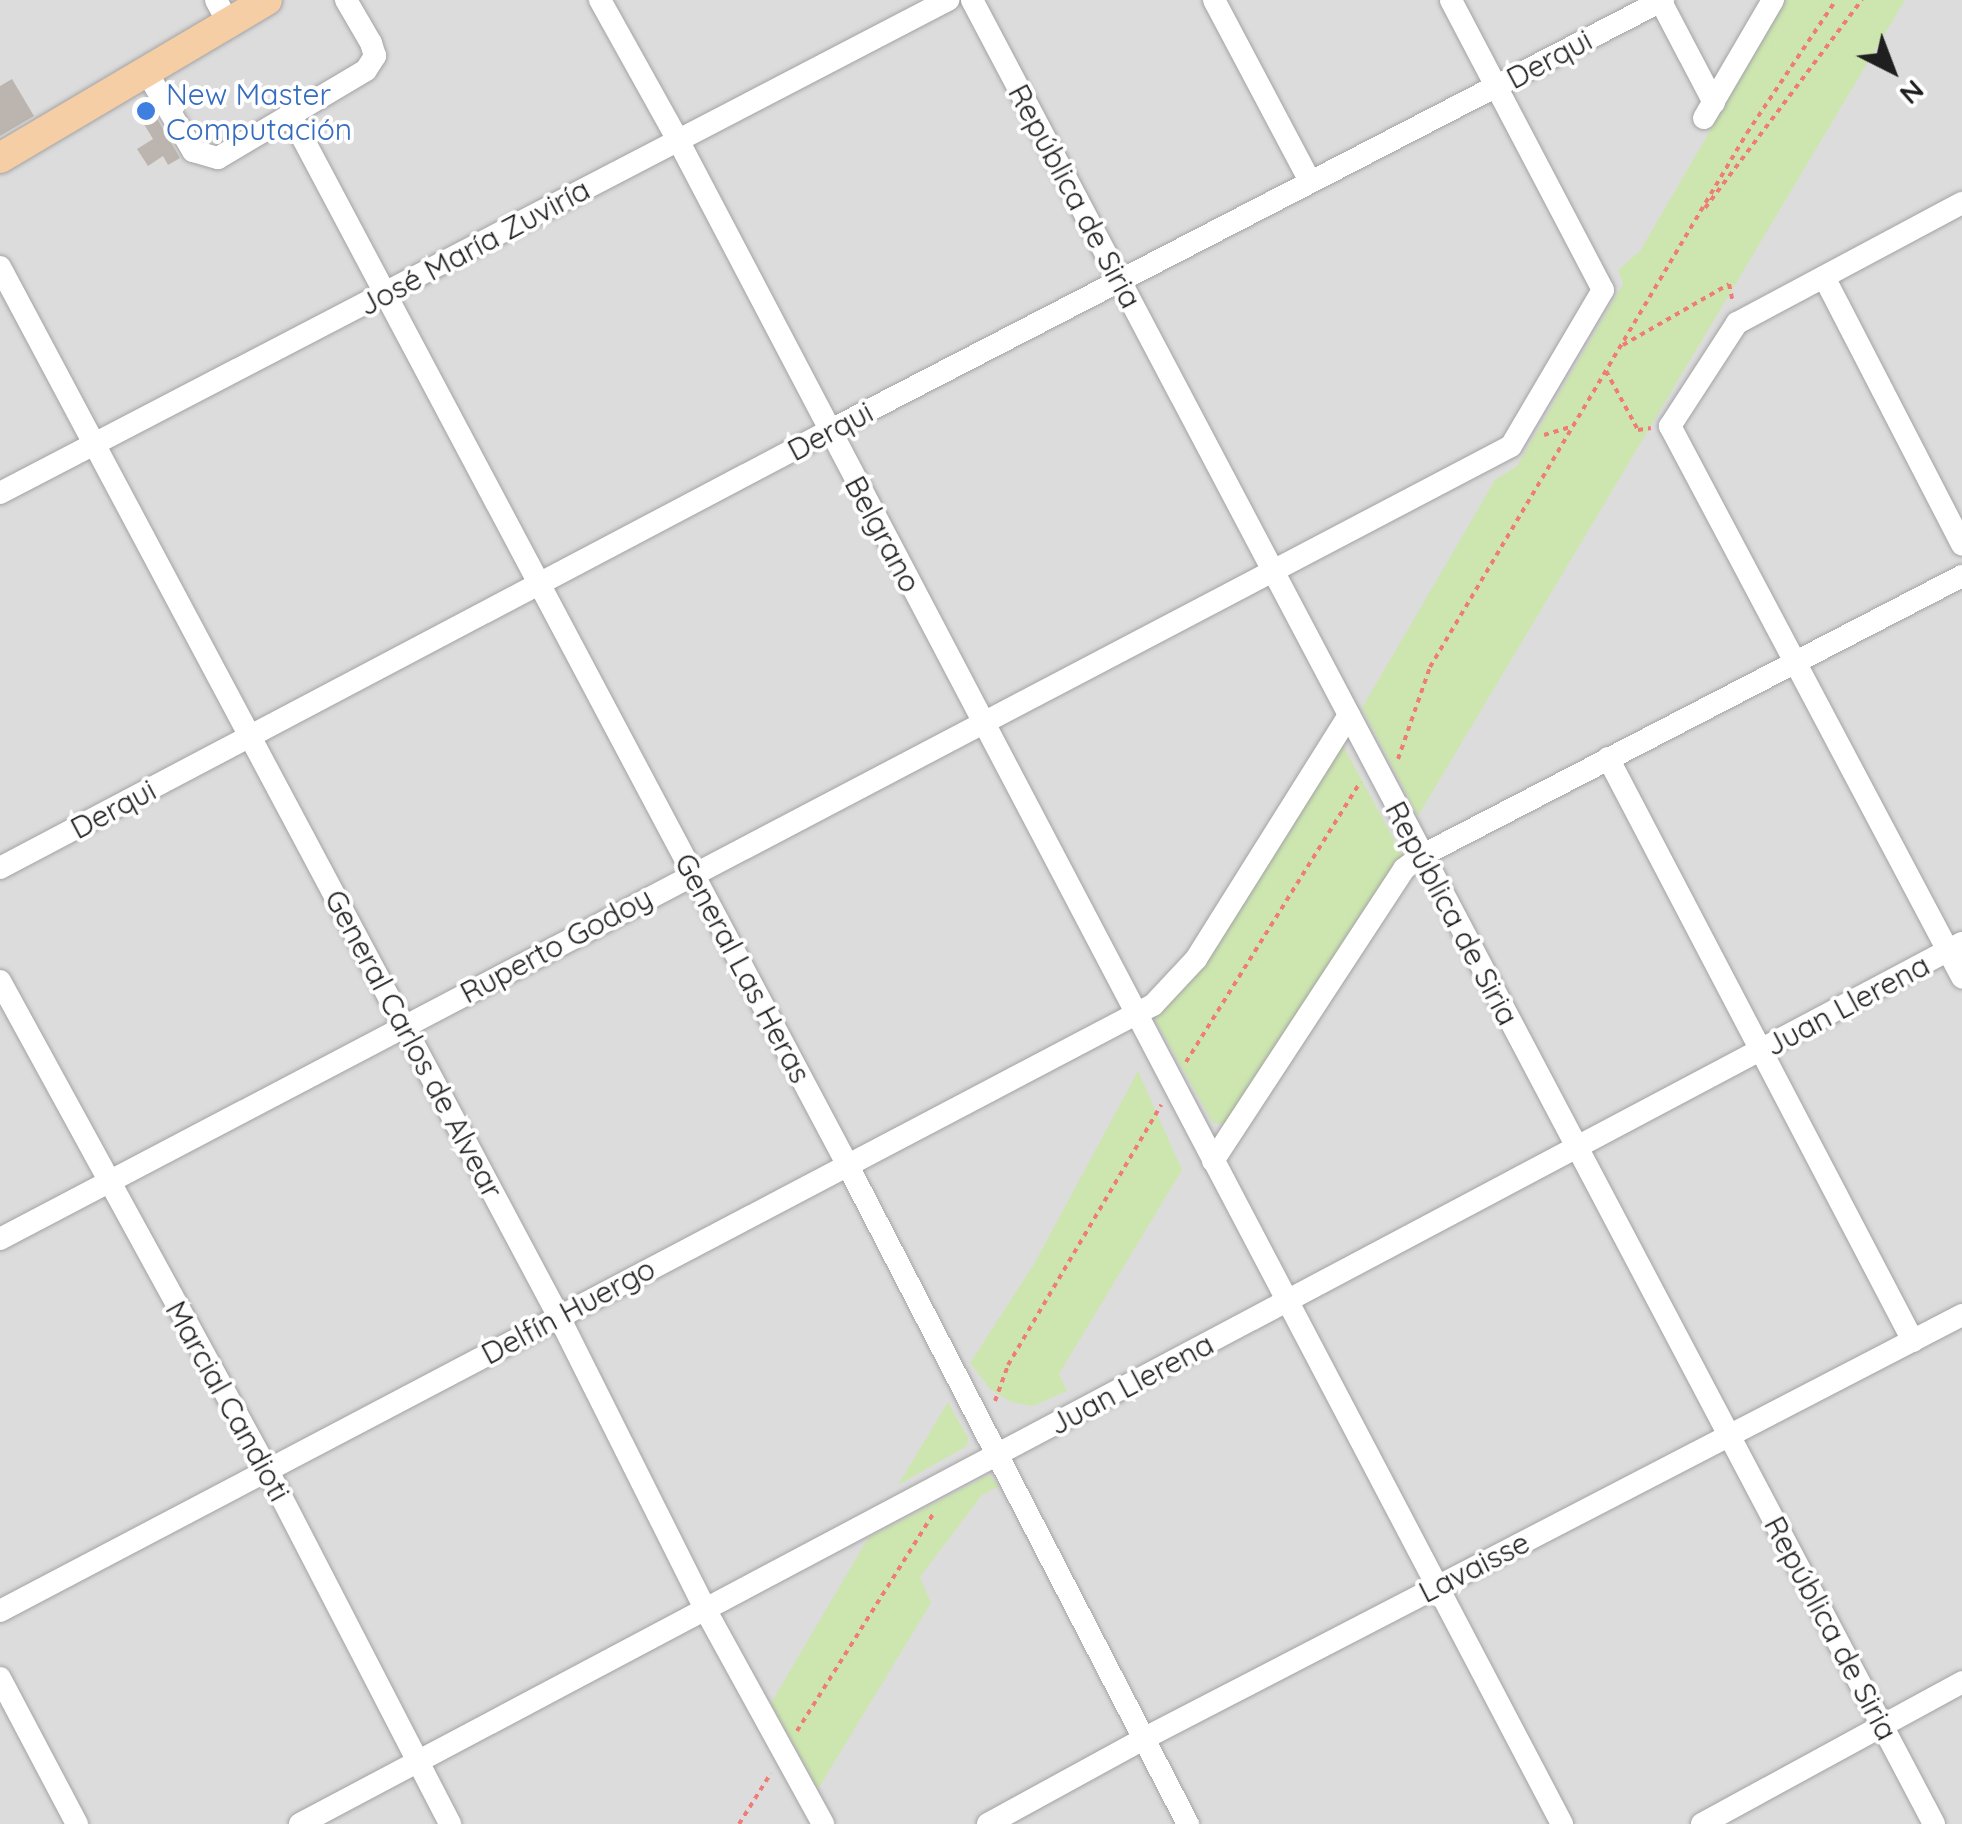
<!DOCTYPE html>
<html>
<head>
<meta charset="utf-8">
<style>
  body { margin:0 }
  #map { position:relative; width:1962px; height:1824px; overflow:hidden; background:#efece6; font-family:Quicksand,sans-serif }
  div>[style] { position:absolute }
  .residential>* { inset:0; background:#dddcdc; transform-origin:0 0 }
  .grass>* { inset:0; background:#cde6b0 }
  .building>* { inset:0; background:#bcb5af }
  .path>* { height:4px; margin-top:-2px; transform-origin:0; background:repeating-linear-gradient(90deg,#f07c76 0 5px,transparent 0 10px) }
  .roads { filter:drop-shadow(0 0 2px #a3a3a3) drop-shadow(0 0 2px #a3a3a3) }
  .minor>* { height:22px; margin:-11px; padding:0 11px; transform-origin:11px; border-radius:11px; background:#fff }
  .major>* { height:30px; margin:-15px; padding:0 15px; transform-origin:15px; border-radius:15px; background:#f6cea5 }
  .dots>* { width:28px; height:28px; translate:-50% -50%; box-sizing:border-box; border:5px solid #fff; border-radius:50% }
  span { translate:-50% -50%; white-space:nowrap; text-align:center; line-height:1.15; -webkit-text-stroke:8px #fff; paint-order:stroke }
  .street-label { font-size:30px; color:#1f1f1f }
  .shop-label { font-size:30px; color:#366cbe }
  .left { translate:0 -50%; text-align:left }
  .north { position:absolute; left:1842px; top:20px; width:100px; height:100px; -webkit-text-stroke:8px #fff; paint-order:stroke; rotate:138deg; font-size:28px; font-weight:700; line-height:40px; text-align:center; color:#1f1f1f }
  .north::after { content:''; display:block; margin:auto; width:35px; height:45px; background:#1f1f1f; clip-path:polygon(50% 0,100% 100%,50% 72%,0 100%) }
</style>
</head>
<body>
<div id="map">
  <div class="residential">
    <div style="left:0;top:0;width:1962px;height:1824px"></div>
  </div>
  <div class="grass">
    <div style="clip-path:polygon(1786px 0,1905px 0,1418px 816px,1362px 708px,1495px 480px,1517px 466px,1623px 284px,1618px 270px,1640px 251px)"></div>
    <div style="clip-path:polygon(1340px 740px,1403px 856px,1227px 1124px,1213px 1123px,1153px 1016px,1179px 994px,1203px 963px)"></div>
    <div style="clip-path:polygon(1138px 1071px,1182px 1170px,1059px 1374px,1067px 1391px,1033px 1406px,1011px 1402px,990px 1389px,970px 1363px,1034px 1264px)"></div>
    <div style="clip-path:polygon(948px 1402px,968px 1438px,967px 1446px,898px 1485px)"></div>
    <div style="clip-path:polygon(989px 1475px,999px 1486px,982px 1495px,920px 1577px,931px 1603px,818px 1789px,771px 1703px,868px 1538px)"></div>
  </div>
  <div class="building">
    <div style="clip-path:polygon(12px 79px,34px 116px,0 136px,0 86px)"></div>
    <div style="clip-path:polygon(133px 106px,152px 110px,180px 158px,168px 165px,163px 156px,148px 166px,137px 149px,153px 139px)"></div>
  </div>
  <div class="path">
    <div style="left:1705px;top:208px;width:261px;rotate:-53deg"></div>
    <div style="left:1623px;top:345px;width:122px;rotate:-29.9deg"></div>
    <div style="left:1729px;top:284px;width:19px;rotate:78deg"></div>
    <div style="left:1606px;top:371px;width:67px;rotate:61.5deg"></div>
    <div style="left:1638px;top:430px;width:13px;rotate:-9deg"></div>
    <div style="left:1544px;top:435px;width:30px;rotate:-17deg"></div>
    <div style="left:1398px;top:759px;width:97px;rotate:-70.8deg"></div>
    <div style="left:1430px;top:667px;width:621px;rotate:-59.31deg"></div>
    <div style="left:1747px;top:133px;width:160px;rotate:-56.2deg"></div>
    <div style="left:1186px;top:1062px;width:330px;rotate:-58.1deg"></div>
    <div style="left:995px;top:1401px;width:38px;rotate:-70deg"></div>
    <div style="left:1008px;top:1365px;width:302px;rotate:-59.5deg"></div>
    <div style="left:797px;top:1731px;width:256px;rotate:-57.9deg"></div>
    <div style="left:739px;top:1824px;width:60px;rotate:-57.9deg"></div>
  </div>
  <div class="roads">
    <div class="minor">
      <div style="left:216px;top:0;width:26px;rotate:62deg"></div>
      <div style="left:600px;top:0;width:160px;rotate:60.9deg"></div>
      <div style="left:678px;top:140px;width:1902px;rotate:62.3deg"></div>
      <div style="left:972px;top:0;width:2062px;rotate:62.19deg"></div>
      <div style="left:1214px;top:0;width:205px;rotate:62.1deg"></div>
      <div style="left:1660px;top:0;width:116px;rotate:62.3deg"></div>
      <div style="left:146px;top:71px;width:93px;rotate:59.6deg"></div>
      <div style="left:193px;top:151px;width:26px;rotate:16deg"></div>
      <div style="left:218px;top:158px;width:172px;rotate:-30.7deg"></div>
      <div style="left:366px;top:70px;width:17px;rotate:-57deg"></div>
      <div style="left:375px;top:56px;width:14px;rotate:-107deg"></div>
      <div style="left:371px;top:43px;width:50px;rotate:-120.2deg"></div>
      <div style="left:291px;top:116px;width:1186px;rotate:62.05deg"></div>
      <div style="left:847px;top:1164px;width:743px;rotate:62.68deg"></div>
      <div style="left:1704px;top:118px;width:137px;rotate:-59.7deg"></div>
      <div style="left:1962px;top:203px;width:255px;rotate:151.9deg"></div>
      <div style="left:1737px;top:323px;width:123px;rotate:123deg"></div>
      <div style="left:1670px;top:426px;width:624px;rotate:62.08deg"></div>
      <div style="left:0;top:267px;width:1187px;rotate:61.97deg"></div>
      <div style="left:558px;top:1315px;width:329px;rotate:63.4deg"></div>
      <div style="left:705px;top:1609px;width:245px;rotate:61.2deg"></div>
      <div style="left:1824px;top:277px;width:301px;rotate:62.7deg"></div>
      <div style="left:0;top:493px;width:1069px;rotate:-27.48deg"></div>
      <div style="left:1608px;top:758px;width:658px;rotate:62.38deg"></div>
      <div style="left:0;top:868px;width:937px;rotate:-27.8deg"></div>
      <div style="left:829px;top:431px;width:939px;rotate:-27.33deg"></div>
      <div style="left:0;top:981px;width:559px;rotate:61.32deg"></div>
      <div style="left:268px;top:1471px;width:397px;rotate:62.7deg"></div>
      <div style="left:1213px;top:1161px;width:349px;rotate:-56.8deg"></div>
      <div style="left:1404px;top:869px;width:21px;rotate:-37deg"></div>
      <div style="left:1421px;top:856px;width:609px;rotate:-27.36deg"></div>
      <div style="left:0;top:1239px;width:1706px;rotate:-27.69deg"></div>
      <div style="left:1511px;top:446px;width:181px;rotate:-59.5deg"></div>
      <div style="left:1603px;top:290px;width:327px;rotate:-117.7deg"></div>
      <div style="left:0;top:1611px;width:1303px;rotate:-27.73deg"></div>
      <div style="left:1153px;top:1005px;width:63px;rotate:-46.9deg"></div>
      <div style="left:1196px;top:959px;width:288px;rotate:-57.9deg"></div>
      <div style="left:0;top:1678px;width:165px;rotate:62.2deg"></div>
      <div style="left:300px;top:1824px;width:1881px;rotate:-27.93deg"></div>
      <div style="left:988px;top:1824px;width:179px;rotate:-28.7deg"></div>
      <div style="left:1145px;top:1738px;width:920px;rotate:-27.37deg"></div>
      <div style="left:1702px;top:1824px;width:296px;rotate:-28.6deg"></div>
    </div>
    <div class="major">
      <div style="left:0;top:158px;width:310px;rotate:-30.6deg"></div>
    </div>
  </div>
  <div class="dots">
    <div style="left:146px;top:111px;background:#3f7fe0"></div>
  </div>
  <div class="street-label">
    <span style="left:1549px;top:59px;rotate:-28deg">Derqui</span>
    <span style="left:1075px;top:196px;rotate:62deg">República de Siria</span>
    <span style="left:474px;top:247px;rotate:-28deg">José María Zuviría</span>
    <span style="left:830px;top:431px;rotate:-28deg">Derqui</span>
    <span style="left:883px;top:534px;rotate:62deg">Belgrano</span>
    <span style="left:113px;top:809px;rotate:-28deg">Derqui</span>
    <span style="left:1452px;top:913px;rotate:62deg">República de Siria</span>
    <span style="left:556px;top:945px;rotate:-28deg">Ruperto Godoy</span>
    <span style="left:743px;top:968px;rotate:62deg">General Las Heras</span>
    <span style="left:1847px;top:1005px;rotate:-28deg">Juan Llerena</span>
    <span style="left:414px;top:1044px;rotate:62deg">General Carlos de Alvear</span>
    <span style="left:568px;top:1311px;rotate:-28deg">Delfín Huergo</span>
    <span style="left:1131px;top:1384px;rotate:-28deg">Juan Llerena</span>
    <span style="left:228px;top:1401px;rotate:61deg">Marcial Candioti</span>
    <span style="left:1474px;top:1567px;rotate:-27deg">Lavaisse</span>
    <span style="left:1831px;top:1628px;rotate:62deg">República de Siria</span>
  </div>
  <div class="shop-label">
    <span class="left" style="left:166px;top:111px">New Master<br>Computación</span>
  </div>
  <div class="north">N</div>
</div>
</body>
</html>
